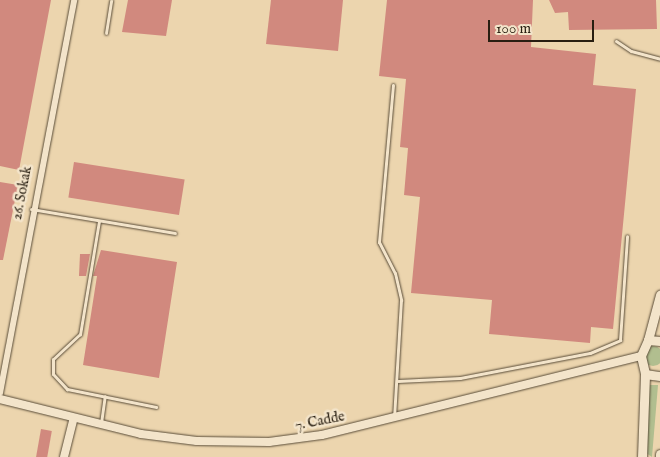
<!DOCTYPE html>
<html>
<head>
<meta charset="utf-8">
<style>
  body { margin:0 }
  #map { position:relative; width:660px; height:457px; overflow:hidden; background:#ecd5ae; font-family:"IM FELL English",serif }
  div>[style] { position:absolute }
  .green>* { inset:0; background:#b1be8f }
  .round { border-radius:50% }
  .building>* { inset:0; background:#d1897e; transform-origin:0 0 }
  .roads { filter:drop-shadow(0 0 1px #594c38) drop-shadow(0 0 1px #594c38) }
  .service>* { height:3px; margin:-1.5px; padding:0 1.5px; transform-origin:1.5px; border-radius:1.5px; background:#f3e4ca }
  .minor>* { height:6px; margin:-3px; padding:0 3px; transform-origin:3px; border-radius:3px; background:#f3e4ca }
  .tertiary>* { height:8px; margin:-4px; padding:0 4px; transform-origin:4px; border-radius:4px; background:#f3e4ca }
  .secondary>* { height:9px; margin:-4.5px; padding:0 4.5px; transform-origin:4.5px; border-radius:4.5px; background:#f3e4ca }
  span { translate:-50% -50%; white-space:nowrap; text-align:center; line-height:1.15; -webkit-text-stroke:5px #f3e4ca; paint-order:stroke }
  .street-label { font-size:14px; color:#281e11 }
  .scale { position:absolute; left:488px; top:20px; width:106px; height:22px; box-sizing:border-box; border:2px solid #281e11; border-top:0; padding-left:6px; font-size:15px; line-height:18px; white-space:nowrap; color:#281e11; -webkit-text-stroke:4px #f3e4ca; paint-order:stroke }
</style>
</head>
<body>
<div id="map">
  <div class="green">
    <div class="round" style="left:643px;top:346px;width:20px;height:20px"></div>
    <div style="clip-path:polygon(649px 385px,658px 385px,652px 457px,646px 453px)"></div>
  </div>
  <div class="building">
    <div style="clip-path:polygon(0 0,51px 0,19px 170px,0 166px)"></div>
    <div style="clip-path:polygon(128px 0,172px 0,166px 36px,122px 32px)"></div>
    <div style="clip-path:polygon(271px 0,343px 0,338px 51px,266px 44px)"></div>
    <div style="clip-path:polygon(387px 0,533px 0,531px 47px,596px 54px,593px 85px,636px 89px,613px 329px,591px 327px,590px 343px,489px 334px,492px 300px,411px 293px,420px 197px,404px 195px,408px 148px,400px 147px,406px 79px,379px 76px)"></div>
    <div style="clip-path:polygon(549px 0,656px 0,657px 29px,569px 30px,568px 12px,555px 13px)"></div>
    <div style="left:74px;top:162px;width:112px;height:36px;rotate:9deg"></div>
    <div style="clip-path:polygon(0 182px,18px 185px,3px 260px,0 260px)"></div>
    <div style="clip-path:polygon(101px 250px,177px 262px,159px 378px,83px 365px,97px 276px,93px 276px)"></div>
    <div style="clip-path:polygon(80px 254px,90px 254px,86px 276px,79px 276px)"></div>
    <div style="left:41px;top:429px;width:11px;height:29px;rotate:10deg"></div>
  </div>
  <div class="roads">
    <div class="service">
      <div style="left:106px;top:33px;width:33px;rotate:-81deg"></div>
      <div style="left:616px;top:41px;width:18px;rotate:34deg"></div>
      <div style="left:631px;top:51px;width:30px;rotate:15deg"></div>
      <div style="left:393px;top:85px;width:158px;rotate:95.1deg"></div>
      <div style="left:379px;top:242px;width:35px;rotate:63deg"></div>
      <div style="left:395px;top:273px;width:28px;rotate:77deg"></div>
      <div style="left:401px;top:300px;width:117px;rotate:93.4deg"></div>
      <div style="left:31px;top:209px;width:146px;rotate:9.5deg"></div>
      <div style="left:99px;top:221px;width:115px;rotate:99.5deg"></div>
      <div style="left:80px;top:334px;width:37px;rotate:137deg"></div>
      <div style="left:53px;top:359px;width:15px;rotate:90deg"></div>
      <div style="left:53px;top:374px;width:21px;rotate:47deg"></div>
      <div style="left:67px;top:389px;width:91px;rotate:11.4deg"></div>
      <div style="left:398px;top:381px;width:62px;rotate:-2.8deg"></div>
      <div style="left:460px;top:378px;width:132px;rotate:-10.9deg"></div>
      <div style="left:590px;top:353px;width:33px;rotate:-23deg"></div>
      <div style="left:620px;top:340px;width:104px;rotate:-86.1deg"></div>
      <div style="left:101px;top:423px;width:27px;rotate:-82deg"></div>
    </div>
    <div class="minor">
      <div style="left:0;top:393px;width:400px;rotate:-79.3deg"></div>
    </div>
    <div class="tertiary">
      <div style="left:0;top:399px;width:145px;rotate:13.9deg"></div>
      <div style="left:141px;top:434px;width:56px;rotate:7.1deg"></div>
      <div style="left:197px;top:441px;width:72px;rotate:0.8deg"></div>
      <div style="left:269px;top:442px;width:53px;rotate:-7.5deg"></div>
      <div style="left:322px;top:435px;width:329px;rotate:-13.9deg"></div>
      <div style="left:64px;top:457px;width:38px;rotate:-76deg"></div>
    </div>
    <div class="secondary">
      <div style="left:648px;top:340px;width:47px;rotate:-75.1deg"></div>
      <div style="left:660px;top:341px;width:12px;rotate:-175deg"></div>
      <div style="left:648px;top:340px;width:17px;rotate:114deg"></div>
      <div style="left:641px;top:356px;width:18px;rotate:77deg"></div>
      <div style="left:645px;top:374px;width:15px;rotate:8deg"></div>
      <div style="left:642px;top:457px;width:83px;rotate:-87.9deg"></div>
      <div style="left:660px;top:457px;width:3px;rotate:-90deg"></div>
    </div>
  </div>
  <div class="street-label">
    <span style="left:22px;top:193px;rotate:-79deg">26. Sokak</span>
    <span style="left:320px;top:421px;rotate:-11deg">7. Cadde</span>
  </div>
  <div class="scale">100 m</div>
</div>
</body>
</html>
